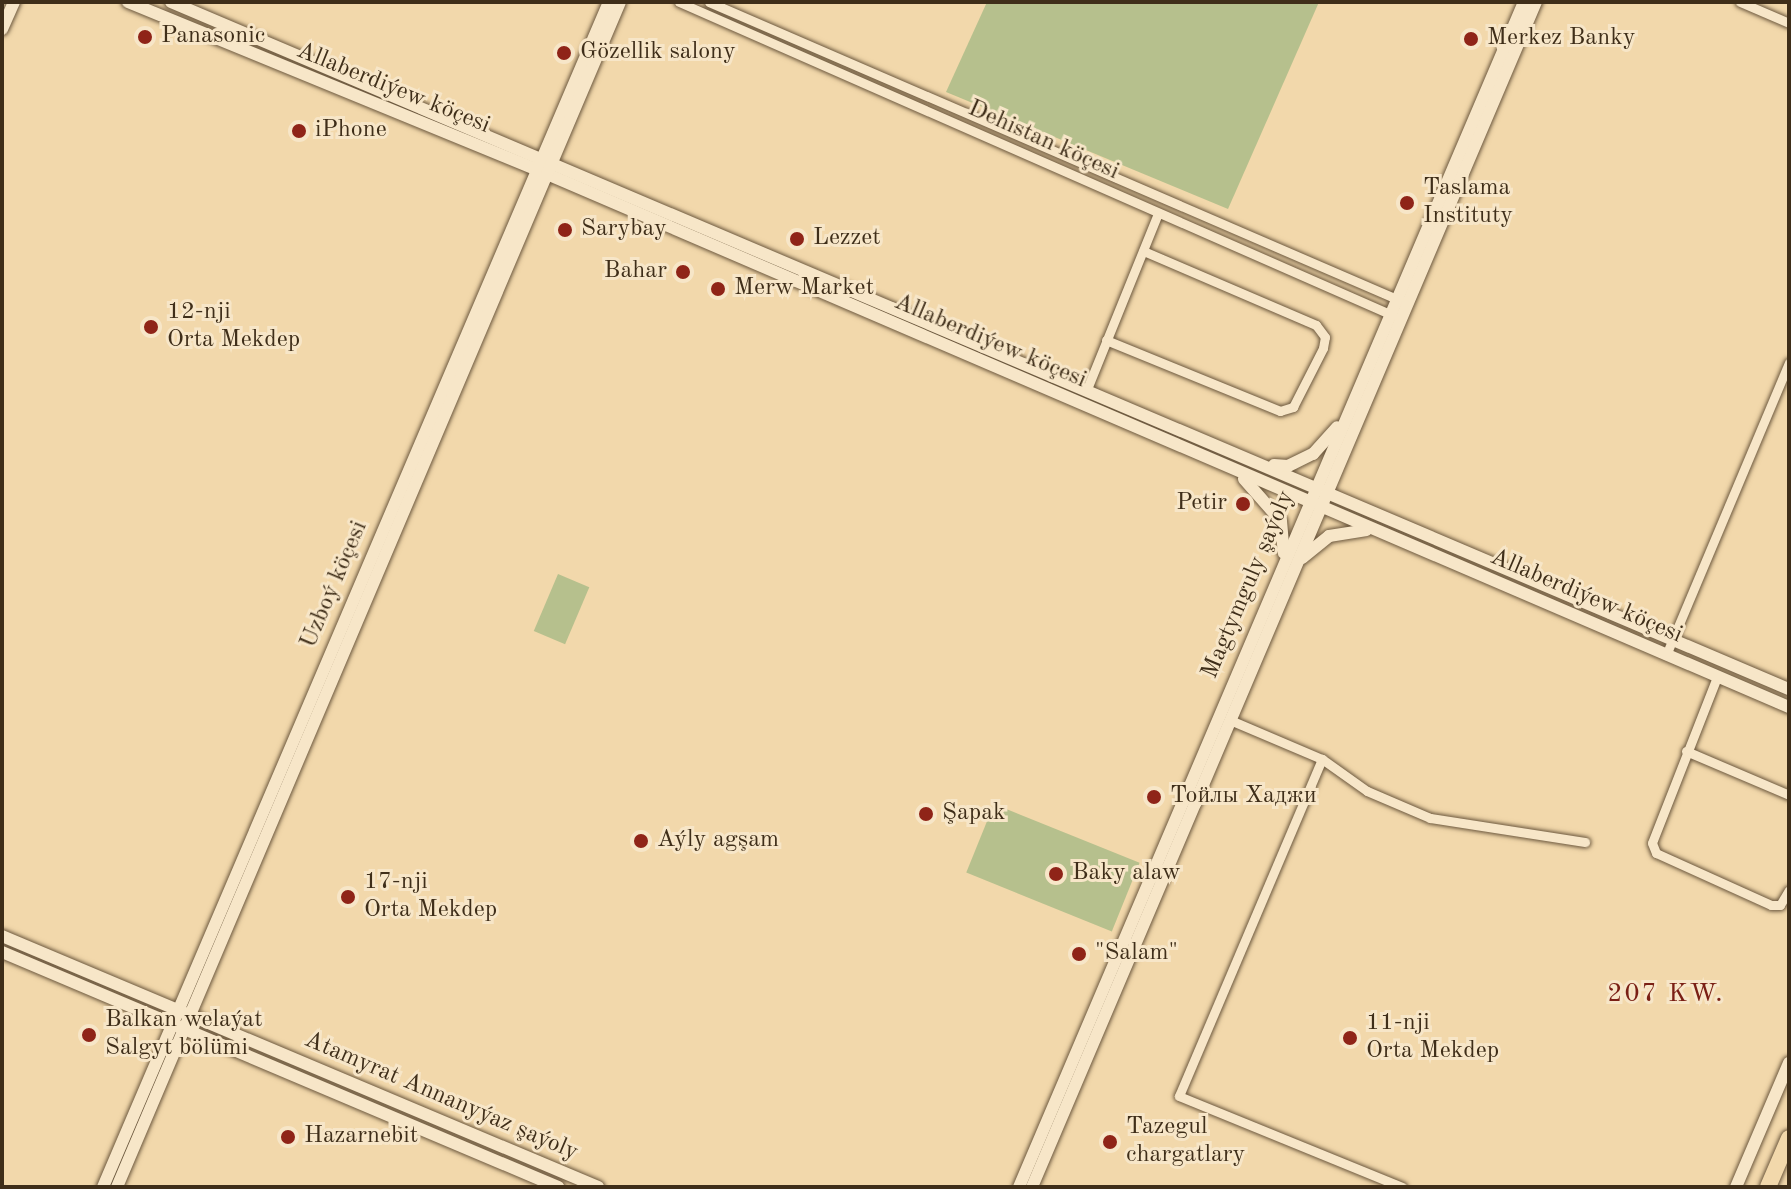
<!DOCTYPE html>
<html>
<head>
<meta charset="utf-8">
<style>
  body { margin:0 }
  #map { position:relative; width:1791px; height:1189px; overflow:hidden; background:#f2d8ab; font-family:"Old Standard TT",serif }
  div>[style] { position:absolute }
  .green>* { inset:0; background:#b6c08d; transform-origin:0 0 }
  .roads { filter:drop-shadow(0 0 2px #6c583e) drop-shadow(0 0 2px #6c583e) }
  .street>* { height:9px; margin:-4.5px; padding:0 4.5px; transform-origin:4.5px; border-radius:4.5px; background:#f7e6c8 }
  .secondary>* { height:12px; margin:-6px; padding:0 6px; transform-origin:6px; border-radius:6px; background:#f7e6c8 }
  .highway>* { height:16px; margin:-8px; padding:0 8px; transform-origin:8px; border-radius:8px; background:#f2d8ab }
  .dots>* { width:22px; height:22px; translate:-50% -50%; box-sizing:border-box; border:4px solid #f7e6c8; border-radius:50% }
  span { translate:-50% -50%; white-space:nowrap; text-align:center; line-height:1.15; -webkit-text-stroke:6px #f7e6c8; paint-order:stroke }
  .poi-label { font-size:24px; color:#3f2e19 }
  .left { translate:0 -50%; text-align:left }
  .right { translate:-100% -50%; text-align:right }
  .street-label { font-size:24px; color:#3f2e19 }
  .neighbourhood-label { font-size:26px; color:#7a1f14; letter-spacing:2px }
  .frame { position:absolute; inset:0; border:4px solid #3f2e19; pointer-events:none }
</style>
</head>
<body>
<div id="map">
  <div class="green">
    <div style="clip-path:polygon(987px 2px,1319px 2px,1228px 209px,946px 92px)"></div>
    <div style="left:558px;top:574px;width:34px;height:62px;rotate:23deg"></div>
    <div style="left:994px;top:804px;width:157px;height:74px;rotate:22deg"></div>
  </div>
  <div class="roads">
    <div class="street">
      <div style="left:679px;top:2px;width:779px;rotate:23.7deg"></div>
      <div style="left:709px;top:2px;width:752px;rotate:23.36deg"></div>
      <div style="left:1740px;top:2px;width:53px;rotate:23.2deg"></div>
      <div style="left:1106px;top:340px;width:188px;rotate:22.2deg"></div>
      <div style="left:1280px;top:411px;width:14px;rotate:-17deg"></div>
      <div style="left:1293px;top:407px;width:66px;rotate:-63deg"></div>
      <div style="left:1323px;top:348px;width:11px;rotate:-80deg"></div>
      <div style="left:1325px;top:337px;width:15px;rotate:-127deg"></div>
      <div style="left:1316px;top:325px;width:188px;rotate:-156.8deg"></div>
      <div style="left:1087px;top:389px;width:190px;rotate:-68deg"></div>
      <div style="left:1666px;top:655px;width:317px;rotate:-67.2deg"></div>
      <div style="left:1717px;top:677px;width:178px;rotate:111.4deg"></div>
      <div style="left:1652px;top:843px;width:11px;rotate:68deg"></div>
      <div style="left:1656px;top:853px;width:126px;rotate:24.3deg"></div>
      <div style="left:1771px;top:905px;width:9px"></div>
      <div style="left:1780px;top:905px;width:17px;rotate:-59deg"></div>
      <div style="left:1230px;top:720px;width:100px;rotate:23deg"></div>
      <div style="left:1322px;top:759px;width:55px;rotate:35.4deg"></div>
      <div style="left:1367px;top:791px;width:69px;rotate:23.2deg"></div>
      <div style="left:1430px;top:818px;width:157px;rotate:8.8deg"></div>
      <div style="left:1686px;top:751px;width:112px;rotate:23.1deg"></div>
      <div style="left:1322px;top:759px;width:366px;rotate:113deg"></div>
      <div style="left:1179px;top:1096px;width:241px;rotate:22.2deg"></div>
    </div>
    <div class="secondary">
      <div style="left:128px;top:2px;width:453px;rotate:22.3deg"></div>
      <div style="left:547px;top:174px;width:1352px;rotate:23.23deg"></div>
      <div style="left:171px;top:2px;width:1758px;rotate:23.01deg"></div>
      <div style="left:2px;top:29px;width:30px;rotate:-66deg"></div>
      <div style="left:1274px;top:465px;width:14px;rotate:4deg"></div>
      <div style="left:1288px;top:466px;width:28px;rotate:-26deg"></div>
      <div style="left:1313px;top:454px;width:36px;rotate:-48deg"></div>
      <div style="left:1244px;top:479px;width:56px;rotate:48.6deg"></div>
      <div style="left:1281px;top:521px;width:32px;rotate:85deg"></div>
      <div style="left:1302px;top:558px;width:35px;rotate:-39deg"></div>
      <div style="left:1329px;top:536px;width:38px;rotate:-9deg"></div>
      <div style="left:2px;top:936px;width:647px;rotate:22.84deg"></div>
      <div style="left:2px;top:952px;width:604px;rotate:22.91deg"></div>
      <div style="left:103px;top:1187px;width:1289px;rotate:-66.88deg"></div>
      <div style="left:117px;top:1187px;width:1287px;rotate:-67deg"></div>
      <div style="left:1019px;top:1187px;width:1288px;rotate:-66.92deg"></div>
      <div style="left:1032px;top:1187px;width:1288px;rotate:-66.96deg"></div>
      <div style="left:1736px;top:1187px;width:135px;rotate:-66.9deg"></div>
    </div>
    <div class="highway">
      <div style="left:1768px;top:1187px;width:53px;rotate:-66.8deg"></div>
    </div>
  </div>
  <div class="dots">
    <div style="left:145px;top:37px;background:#8f2418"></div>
    <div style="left:1471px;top:39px;background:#8f2418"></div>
    <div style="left:564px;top:53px;background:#8f2418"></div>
    <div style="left:299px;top:131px;background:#8f2418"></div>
    <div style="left:1407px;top:203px;background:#8f2418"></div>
    <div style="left:565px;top:230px;background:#8f2418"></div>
    <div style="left:797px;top:239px;background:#8f2418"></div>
    <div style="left:683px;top:272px;background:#8f2418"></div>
    <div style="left:718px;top:289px;background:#8f2418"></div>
    <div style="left:151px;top:327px;background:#8f2418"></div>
    <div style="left:1243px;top:504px;background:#8f2418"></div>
    <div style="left:1154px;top:797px;background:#8f2418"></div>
    <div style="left:926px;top:814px;background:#8f2418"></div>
    <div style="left:641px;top:841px;background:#8f2418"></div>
    <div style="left:1056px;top:874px;background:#8f2418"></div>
    <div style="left:348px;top:897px;background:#8f2418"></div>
    <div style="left:1079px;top:954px;background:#8f2418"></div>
    <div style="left:89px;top:1035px;background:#8f2418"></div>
    <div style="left:1350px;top:1038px;background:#8f2418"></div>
    <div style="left:288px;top:1137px;background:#8f2418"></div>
    <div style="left:1110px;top:1142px;background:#8f2418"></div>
  </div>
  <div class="poi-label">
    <span class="left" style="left:161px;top:37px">Panasonic</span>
    <span class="left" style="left:1487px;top:39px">Merkez Banky</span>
    <span class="left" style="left:580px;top:53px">Gözellik salony</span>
    <span class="left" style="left:315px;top:131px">iPhone</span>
    <span class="left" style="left:1423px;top:203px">Taslama<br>Instituty</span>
    <span class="left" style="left:581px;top:230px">Sarybay</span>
    <span class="left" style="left:813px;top:239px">Lezzet</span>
    <span class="right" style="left:667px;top:272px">Bahar</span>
    <span class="left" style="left:734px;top:289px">Merw Market</span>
    <span class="left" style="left:167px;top:327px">12-nji<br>Orta Mekdep</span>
    <span class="right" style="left:1227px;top:504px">Petir</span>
    <span class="left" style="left:1170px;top:797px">Тойлы Хаджи</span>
    <span class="left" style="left:942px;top:814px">Şapak</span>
    <span class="left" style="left:657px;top:841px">Aýly agşam</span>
    <span class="left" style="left:1072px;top:874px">Baky alaw</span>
    <span class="left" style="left:364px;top:897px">17-nji<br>Orta Mekdep</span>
    <span class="left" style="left:1095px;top:954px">"Salam"</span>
    <span class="left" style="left:105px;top:1035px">Balkan welaýat<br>Salgyt bölümi</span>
    <span class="left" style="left:1366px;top:1038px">11-nji<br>Orta Mekdep</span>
    <span class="left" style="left:1126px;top:1142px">Tazegul<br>chargatlary</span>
    <span class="left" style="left:304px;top:1137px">Hazarnebit</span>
  </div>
  <div class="street-label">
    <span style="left:393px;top:89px;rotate:22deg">Allaberdiýew köçesi</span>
    <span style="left:1043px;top:141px;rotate:24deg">Dehistan köçesi</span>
    <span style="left:990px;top:342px;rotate:23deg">Allaberdiýew köçesi</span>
    <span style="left:335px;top:585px;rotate:-67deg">Uzboý köçesi</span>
    <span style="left:1249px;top:585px;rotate:-67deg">Magtymguly şaýoly</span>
    <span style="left:1586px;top:597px;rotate:23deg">Allaberdiýew köçesi</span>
    <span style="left:441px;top:1097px;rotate:23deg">Atamyrat Annanyýaz şaýoly</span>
  </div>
  <div class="neighbourhood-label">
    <span style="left:1666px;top:995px">207 KW.</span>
  </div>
  <div class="frame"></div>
</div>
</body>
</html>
